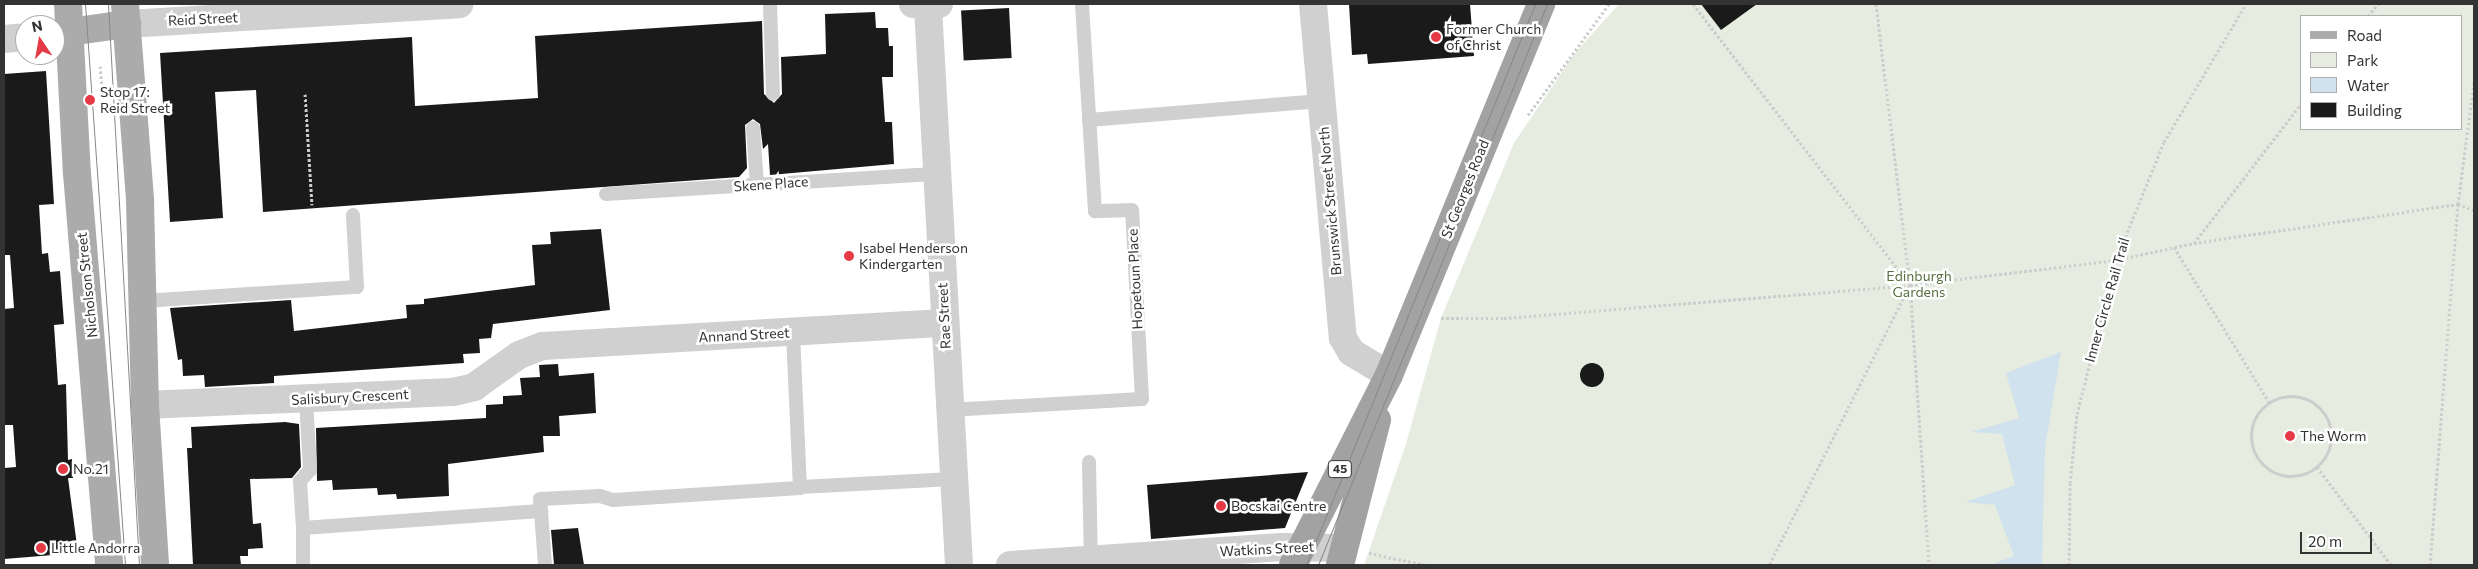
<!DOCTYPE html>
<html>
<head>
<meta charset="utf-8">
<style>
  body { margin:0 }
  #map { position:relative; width:2478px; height:569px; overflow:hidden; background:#fff; font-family:Commissioner,sans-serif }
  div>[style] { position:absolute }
  .green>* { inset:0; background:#e6ecdf }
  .water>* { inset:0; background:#cfe2ee }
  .building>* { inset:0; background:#1a1a1a; transform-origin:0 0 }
  .round { border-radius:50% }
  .path>* { height:3px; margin-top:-1.5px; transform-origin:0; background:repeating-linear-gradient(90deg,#cdcdcd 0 2.5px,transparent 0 5px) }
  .path>.ring { margin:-1.5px; padding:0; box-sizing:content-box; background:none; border:3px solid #cdcdcd; border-radius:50% }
  .service>* { height:14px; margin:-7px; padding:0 7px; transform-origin:7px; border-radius:7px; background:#d0d0d0 }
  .minor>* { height:28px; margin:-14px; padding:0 14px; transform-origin:14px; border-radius:14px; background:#d0d0d0 }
  .tertiary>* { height:28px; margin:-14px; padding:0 14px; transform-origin:14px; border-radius:14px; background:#d0d0d0 }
  .primary>* { height:28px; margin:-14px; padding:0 14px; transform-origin:14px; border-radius:14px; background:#ababab }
  .trunk>* { height:28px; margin:-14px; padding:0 14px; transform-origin:14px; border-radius:14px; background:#a2a2a2 }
  .tram>* { height:1px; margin:-0.5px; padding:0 0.5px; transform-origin:0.5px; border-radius:0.5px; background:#888 }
  .dots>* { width:14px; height:14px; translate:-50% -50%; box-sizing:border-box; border:2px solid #fff; border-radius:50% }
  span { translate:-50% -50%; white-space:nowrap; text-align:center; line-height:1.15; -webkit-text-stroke:5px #fff; paint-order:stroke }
  .shield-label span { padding:1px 4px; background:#fff; border:1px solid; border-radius:4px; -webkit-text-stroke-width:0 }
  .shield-label { font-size:12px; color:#333; font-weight:700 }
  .street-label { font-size:14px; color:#333 }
  .poi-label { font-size:14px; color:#333 }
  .left { translate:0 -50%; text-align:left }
  .park-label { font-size:14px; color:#56703f }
  .frame { position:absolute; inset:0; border:5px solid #333; pointer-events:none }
  .legend { position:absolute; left:2300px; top:15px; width:162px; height:115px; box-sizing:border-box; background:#fff; border:1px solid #adadad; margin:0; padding:6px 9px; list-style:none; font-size:15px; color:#333 }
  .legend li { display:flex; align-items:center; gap:10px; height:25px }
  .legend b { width:25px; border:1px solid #adadad }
  .north { position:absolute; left:15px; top:15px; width:50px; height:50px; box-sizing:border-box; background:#fff; border:1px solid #adadad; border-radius:50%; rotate:348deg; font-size:14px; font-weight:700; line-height:20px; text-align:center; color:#333 }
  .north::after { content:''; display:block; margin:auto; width:18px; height:22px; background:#e63946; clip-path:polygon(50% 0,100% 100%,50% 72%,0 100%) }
  .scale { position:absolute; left:2300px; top:532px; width:72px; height:22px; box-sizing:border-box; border:2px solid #333; border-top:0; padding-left:6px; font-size:15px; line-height:18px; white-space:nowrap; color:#333; -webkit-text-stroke:4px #fff; paint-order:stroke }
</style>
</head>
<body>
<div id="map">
  <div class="green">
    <div style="clip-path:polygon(evenodd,1619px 4px,2474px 4px,2474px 565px,1364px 565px,1406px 444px,1441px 318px,1514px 143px,1575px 53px,1619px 4px,2302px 16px,2462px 16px,2462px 129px,2302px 129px,2302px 16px)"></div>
  </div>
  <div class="water">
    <div style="clip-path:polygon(2061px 352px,2045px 448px,2042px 565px,1990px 565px,2014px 556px,1995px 505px,1965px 502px,2015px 485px,2002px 434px,1971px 432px,2019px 418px,2006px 373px)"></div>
  </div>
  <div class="building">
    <div style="clip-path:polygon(1349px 4px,1470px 4px,1474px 56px,1368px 64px,1367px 54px,1352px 55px)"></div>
    <div style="clip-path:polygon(1701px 4px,1757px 4px,1721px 30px)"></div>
    <div style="left:1009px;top:8px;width:50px;height:48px;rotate:87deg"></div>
    <div style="clip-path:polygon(875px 12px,876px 28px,888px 28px,889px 46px,893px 46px,893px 77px,882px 77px,885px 122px,892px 122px,894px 164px,770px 175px,768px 144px,763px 149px,760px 124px,753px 119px,745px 125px,747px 168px,739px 177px,263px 212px,256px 90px,215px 92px,223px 218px,170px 222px,160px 53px,412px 37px,415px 106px,538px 98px,535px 36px,762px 21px,764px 94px,774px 103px,782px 94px,781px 57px,826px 54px,825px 14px)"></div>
    <div style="clip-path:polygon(46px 71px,54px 204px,39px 205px,42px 254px,48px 253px,50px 272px,60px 271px,64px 324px,54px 325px,58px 385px,66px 384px,68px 460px,72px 459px,73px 478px,68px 478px,78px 553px,4px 559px,4px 468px,16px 467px,13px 425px,4px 425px,4px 309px,14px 308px,10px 255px,4px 255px,4px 74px)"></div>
    <div style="clip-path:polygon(601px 229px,610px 310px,493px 324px,491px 338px,479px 339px,480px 353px,463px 354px,464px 363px,274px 376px,274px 383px,205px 387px,204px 375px,183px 376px,182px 359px,178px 360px,170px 308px,291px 300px,294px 331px,407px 318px,406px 305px,424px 304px,424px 299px,535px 285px,532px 245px,551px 244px,550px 232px)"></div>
    <div class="round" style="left:1580px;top:363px;width:24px;height:24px"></div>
    <div style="clip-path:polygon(558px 364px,559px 376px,594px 373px,596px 413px,559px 416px,560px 436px,543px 436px,544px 452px,448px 464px,449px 496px,397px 499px,396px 494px,378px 495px,377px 488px,333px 490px,332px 480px,317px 481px,316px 428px,486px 418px,486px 405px,503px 404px,503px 396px,522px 395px,520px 378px,540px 377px,539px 365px)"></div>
    <div style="clip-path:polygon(285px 422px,299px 424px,301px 467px,292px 478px,250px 479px,253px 524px,261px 523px,263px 548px,248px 549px,248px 556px,240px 556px,241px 565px,193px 565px,187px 448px,192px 448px,191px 427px)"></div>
    <div style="clip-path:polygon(1308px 472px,1285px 528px,1151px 539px,1147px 485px)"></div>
    <div style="clip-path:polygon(578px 528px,584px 565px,554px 565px,551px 530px)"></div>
  </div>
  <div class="path">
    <div style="left:1693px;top:4px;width:355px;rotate:52.3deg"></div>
    <div style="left:1910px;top:285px;width:313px;rotate:116.7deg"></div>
    <div style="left:1876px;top:4px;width:283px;rotate:83.1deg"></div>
    <div style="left:1910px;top:285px;width:281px;rotate:86.1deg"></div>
    <div style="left:2368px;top:16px;width:16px;rotate:-50deg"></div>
    <div style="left:100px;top:66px;width:21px;rotate:85deg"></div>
    <div style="left:305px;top:94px;width:111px;rotate:86.4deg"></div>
    <div style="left:1528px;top:115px;width:137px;rotate:-53.9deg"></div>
    <div style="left:2194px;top:243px;width:177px;rotate:-52.4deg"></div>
    <div style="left:2174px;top:247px;width:182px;rotate:58.5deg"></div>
    <div style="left:1441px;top:318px;width:63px"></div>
    <div style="left:1504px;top:318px;width:407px;rotate:-4.6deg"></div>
    <div style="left:1910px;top:285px;width:208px;rotate:-6.9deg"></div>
    <div style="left:2116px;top:260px;width:80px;rotate:-12.3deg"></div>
    <div style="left:2194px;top:243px;width:267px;rotate:-8.4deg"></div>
    <div style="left:2458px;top:204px;width:17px;rotate:21deg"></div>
    <div class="ring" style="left:2251px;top:396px;width:77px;height:77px"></div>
    <div style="left:2317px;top:467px;width:123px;rotate:52.9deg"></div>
    <div style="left:1369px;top:553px;width:58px;rotate:11.9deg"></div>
    <div style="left:2069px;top:565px;width:82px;rotate:-89.3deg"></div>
    <div style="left:2070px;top:483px;width:69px;rotate:-84.2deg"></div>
    <div style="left:2077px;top:414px;width:159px;rotate:-75.8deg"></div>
    <div style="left:2116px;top:260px;width:127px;rotate:-67.9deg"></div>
    <div style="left:2164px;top:142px;width:161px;rotate:-59.3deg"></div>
    <div style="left:2430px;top:565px;width:362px;rotate:-85.6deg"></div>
    <div style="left:2458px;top:204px;width:123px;rotate:-82.5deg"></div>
  </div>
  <div class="service">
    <div style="left:770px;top:4px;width:90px;rotate:88.1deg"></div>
    <div style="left:1089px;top:120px;width:233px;rotate:-4.7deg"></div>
    <div style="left:753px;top:128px;width:57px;rotate:86deg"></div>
    <div style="left:606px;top:194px;width:332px;rotate:-3.5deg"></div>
    <div style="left:144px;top:301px;width:213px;rotate:-3.8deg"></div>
    <div style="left:357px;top:287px;width:72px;rotate:-93.2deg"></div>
    <div style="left:949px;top:410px;width:193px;rotate:-3.3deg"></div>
    <div style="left:1142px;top:399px;width:189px;rotate:-93deg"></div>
    <div style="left:1132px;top:210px;width:37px;rotate:178deg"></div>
    <div style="left:1095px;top:211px;width:207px;rotate:-93.6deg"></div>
    <div style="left:1089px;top:462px;width:101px;rotate:88.9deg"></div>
    <div style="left:800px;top:487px;width:153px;rotate:-3deg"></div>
    <div style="left:303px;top:528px;width:47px;rotate:-93.7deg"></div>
    <div style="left:300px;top:481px;width:15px;rotate:-48deg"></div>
    <div style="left:310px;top:470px;width:71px;rotate:-93.2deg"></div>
    <div style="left:303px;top:565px;width:37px;rotate:-90deg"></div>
    <div style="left:303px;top:528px;width:239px;rotate:-4.1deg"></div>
    <div style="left:545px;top:565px;width:66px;rotate:-94.3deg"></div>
    <div style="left:540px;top:499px;width:60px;rotate:-2.9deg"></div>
    <div style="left:600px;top:496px;width:14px;rotate:17deg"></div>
    <div style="left:613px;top:500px;width:187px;rotate:-3.7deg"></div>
    <div style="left:800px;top:488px;width:156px;rotate:-92.6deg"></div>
  </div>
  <div class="minor">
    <div style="left:1313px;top:4px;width:335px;rotate:84.9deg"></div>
    <div style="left:1343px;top:338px;width:16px;rotate:60deg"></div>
    <div style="left:1351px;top:352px;width:44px;rotate:31.2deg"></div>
    <div style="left:928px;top:7px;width:559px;rotate:86.82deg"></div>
    <div style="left:4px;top:39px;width:21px;rotate:-5deg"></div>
    <div style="left:145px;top:405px;width:308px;rotate:-2.4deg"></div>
    <div style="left:453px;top:392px;width:22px;rotate:-13deg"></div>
    <div style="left:474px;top:387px;width:55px;rotate:-35.4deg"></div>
    <div style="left:519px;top:355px;width:26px;rotate:-21deg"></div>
    <div style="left:543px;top:346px;width:402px;rotate:-3.3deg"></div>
    <div style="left:1010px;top:565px;width:273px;rotate:-3.8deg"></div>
    <div style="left:1282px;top:547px;width:62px;rotate:0.9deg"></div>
  </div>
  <div class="tertiary">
    <div style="left:913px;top:4px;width:26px"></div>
    <div style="left:127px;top:24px;width:333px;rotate:-3.4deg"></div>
  </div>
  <div class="primary">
    <div style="left:68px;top:4px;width:169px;rotate:87deg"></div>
    <div style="left:77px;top:173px;width:393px;rotate:85.3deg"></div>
    <div style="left:125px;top:4px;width:198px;rotate:85.6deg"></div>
    <div style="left:140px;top:201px;width:204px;rotate:88.6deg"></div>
    <div style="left:145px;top:405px;width:160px;rotate:86.4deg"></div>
    <div style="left:69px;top:32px;width:59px;rotate:-7.9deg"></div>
  </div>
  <div class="trunk">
    <div style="left:1293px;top:565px;width:213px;rotate:-63.2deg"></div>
    <div style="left:1389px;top:375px;width:401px;rotate:-67.7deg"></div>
    <div style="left:1340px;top:565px;width:150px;rotate:-75.7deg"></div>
  </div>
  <div class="tram">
    <div style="left:85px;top:4px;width:562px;rotate:85.92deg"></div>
    <div style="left:108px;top:4px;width:562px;rotate:86.84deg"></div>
    <div style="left:1306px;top:565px;width:606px;rotate:-67.79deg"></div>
    <div style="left:1318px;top:565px;width:606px;rotate:-67.79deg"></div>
  </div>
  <div class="dots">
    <div style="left:1436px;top:37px;background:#e63946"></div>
    <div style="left:90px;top:100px;background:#e63946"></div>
    <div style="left:849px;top:256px;background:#e63946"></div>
    <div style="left:2290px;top:436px;background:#e63946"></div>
    <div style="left:63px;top:469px;background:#e63946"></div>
    <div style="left:1221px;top:506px;background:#e63946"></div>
    <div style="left:41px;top:548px;background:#e63946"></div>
  </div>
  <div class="shield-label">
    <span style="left:1340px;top:469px">45</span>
  </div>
  <div class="street-label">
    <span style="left:203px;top:19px;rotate:-3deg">Reid Street</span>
    <span style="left:771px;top:184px;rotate:-4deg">Skene Place</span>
    <span style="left:1465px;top:189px;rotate:-68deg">St Georges Road</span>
    <span style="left:1330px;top:201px;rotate:-95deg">Brunswick Street North</span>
    <span style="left:1135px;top:279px;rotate:-93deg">Hopetoun Place</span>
    <span style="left:87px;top:285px;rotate:-96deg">Nicholson Street</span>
    <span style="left:2107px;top:300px;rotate:-74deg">Inner Circle Rail Trail</span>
    <span style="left:944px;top:316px;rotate:-93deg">Rae Street</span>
    <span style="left:744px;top:335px;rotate:-3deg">Annand Street</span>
    <span style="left:350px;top:397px;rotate:-3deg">Salisbury Crescent</span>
    <span style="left:1267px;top:549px;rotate:-3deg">Watkins Street</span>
  </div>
  <div class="poi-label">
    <span class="left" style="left:1446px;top:37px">Former Church<br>of Christ</span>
    <span class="left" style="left:100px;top:100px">Stop 17:<br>Reid Street</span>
    <span class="left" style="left:859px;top:256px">Isabel Henderson<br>Kindergarten</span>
    <span class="left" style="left:2300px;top:436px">The Worm</span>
    <span class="left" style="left:73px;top:469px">No.21</span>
    <span class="left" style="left:1231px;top:506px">Bocskai Centre</span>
    <span class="left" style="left:51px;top:548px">Little Andorra</span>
  </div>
  <div class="park-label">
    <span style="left:1919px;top:284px">Edinburgh<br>Gardens</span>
  </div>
  <div class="frame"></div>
  <ul class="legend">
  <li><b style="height:6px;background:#ababab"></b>Road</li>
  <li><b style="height:14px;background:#e6ecdf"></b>Park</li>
  <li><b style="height:14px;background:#cfe2ee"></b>Water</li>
  <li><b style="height:14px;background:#1a1a1a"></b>Building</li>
  </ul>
  <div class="north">N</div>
  <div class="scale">20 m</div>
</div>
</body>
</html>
